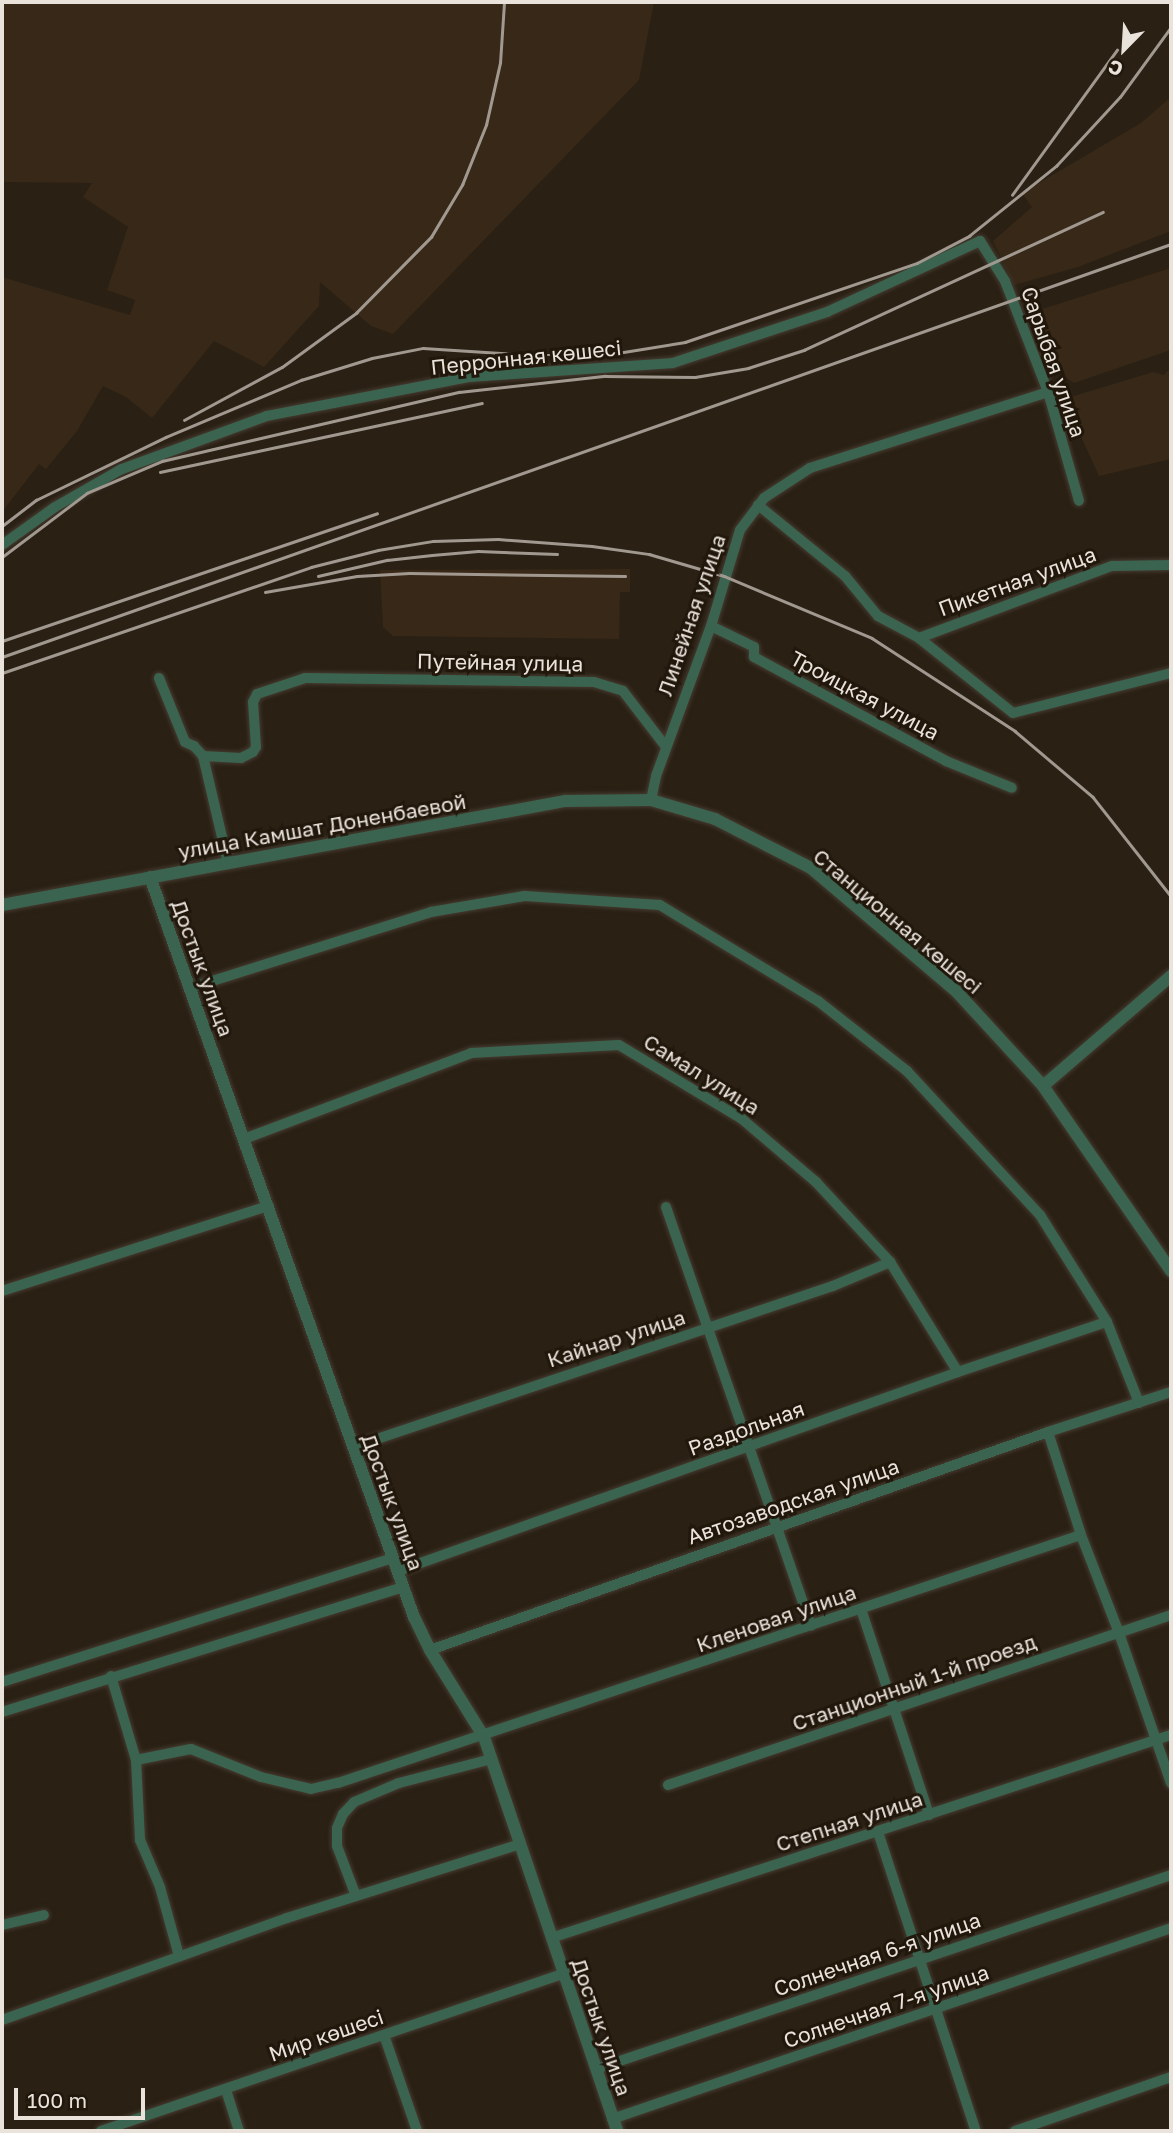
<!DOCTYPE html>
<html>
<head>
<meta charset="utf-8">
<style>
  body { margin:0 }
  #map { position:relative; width:1173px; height:2133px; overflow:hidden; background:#2a2014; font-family:"Golos Text",sans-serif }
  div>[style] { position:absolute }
  .built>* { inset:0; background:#372817 }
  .roads { filter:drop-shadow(0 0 2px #453b30) drop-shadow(0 0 2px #453b30) }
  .minor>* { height:10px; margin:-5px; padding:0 5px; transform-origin:5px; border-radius:5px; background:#3b6450 }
  .tertiary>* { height:12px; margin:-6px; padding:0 6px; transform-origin:6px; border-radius:6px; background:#3b6450 }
  .rail>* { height:2.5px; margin:-1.25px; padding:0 1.25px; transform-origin:1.25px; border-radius:1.25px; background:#a19990 }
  span { translate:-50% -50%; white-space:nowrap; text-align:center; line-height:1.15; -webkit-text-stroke:6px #21170b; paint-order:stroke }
  .street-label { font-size:21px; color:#eae3dc }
  .frame { position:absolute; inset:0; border:4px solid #eae3dc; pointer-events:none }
  .north { position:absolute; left:1089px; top:14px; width:70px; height:70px; -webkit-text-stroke:5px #21170b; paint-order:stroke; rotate:204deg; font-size:19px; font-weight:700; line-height:28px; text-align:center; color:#eae3dc }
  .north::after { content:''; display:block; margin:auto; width:24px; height:32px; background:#eae3dc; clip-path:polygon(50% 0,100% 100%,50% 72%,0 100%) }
  .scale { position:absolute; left:14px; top:2088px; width:131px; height:32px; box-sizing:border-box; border:4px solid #eae3dc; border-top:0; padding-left:9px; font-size:21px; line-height:24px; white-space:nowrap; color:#eae3dc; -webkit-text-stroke:5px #21170b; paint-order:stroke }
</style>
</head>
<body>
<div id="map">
  <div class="built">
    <div style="clip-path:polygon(2px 2px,654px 2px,639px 80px,393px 334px,371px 326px,320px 282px,319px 306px,264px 367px,214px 341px,152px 418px,126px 397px,103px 386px,77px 431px,46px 469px,39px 464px,2px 512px,2px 277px,130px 315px,135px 300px,107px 290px,128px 227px,83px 197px,92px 183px,2px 182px)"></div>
    <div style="clip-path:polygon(1171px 97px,1171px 231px,1078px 267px,1014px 285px,993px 241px,1032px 207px,1022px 193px,1141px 123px)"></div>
    <div style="clip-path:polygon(1171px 268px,1171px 350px,1074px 383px,1065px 377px,1036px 311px)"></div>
    <div style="clip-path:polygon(1171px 367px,1171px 459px,1099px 476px,1064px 399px,1153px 372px,1164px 375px)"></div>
    <div style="clip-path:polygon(630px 569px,630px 592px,620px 592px,619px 639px,393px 636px,383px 627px,380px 570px)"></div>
  </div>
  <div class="roads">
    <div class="minor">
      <div style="left:758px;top:505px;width:112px;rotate:39.2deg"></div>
      <div style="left:845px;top:576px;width:52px;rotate:50.5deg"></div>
      <div style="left:878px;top:616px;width:47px;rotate:28.2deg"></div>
      <div style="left:919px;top:638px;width:120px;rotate:38.6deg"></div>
      <div style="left:1013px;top:713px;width:163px;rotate:-14.2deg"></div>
      <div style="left:2px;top:545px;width:65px;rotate:-35.6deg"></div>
      <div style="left:55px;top:507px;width:77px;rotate:-29.6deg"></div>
      <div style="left:122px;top:469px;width:154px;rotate:-20.1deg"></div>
      <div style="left:267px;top:416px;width:207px;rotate:-10.9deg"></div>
      <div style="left:470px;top:377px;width:203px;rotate:-3.9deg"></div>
      <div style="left:673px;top:363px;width:162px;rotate:-18.3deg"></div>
      <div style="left:827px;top:312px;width:169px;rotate:-24.9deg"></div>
      <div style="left:980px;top:241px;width:47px;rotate:58deg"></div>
      <div style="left:1005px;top:281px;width:119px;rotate:68.8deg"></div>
      <div style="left:1048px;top:392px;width:113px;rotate:74.1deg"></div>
      <div style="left:711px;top:626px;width:48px;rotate:26deg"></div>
      <div style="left:754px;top:647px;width:10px;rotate:90deg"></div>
      <div style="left:754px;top:657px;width:218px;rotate:28.4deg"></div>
      <div style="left:946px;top:761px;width:71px;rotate:22.2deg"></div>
      <div style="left:919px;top:638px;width:206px;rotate:-20.5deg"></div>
      <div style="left:1112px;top:566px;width:59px;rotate:-1deg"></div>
      <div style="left:159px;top:678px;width:69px;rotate:67.9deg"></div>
      <div style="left:185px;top:742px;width:10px;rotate:24deg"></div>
      <div style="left:194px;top:746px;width:13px;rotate:48deg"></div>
      <div style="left:203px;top:756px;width:110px;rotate:76.8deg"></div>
      <div style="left:203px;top:756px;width:38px;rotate:3deg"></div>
      <div style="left:241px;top:758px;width:13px;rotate:-27deg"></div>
      <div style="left:253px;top:752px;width:6px;rotate:-59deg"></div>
      <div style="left:256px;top:747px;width:45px;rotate:-93.8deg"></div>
      <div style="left:253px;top:702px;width:9px;rotate:-63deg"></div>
      <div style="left:257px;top:694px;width:51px;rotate:-18.4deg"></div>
      <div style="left:305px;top:678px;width:289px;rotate:0.8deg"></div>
      <div style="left:594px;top:682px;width:30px;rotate:17deg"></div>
      <div style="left:623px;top:691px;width:71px;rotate:52.5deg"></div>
      <div style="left:651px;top:800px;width:25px;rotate:-78deg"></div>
      <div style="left:656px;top:776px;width:160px;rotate:-69.9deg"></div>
      <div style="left:711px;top:626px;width:100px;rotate:-73.2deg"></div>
      <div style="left:740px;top:530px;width:40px;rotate:-53deg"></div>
      <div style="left:764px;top:498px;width:55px;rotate:-33.1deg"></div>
      <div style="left:810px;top:468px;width:250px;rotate:-17.7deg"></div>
      <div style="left:190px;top:988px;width:253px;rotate:-17.5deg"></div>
      <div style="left:431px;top:912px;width:95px;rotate:-9.7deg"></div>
      <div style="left:525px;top:896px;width:135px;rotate:3.8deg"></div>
      <div style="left:660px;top:905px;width:185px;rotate:31.3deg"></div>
      <div style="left:818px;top:1001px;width:113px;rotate:38.2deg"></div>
      <div style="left:907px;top:1071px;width:196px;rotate:47.3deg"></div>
      <div style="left:1040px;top:1215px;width:126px;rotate:57.9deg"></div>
      <div style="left:1107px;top:1322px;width:87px;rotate:68.4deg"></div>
      <div style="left:244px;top:1139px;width:243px;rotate:-20.7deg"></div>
      <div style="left:471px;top:1053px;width:148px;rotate:-3.1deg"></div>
      <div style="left:619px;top:1045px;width:144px;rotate:31deg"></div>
      <div style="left:742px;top:1119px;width:97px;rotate:40.4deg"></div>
      <div style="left:816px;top:1182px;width:109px;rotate:47.2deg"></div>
      <div style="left:890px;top:1262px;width:129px;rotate:58.3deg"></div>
      <div style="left:666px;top:1207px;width:443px;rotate:70.9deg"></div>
      <div style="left:2px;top:1291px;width:280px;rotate:-17.7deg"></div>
      <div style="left:1048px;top:1432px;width:108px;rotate:72.2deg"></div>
      <div style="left:1081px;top:1535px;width:105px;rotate:68.8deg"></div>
      <div style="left:1119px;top:1633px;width:159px;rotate:70.9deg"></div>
      <div style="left:353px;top:1447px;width:506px;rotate:-18.54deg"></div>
      <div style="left:833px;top:1286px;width:62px;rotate:-22.8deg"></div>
      <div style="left:398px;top:1571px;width:594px;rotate:-19.56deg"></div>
      <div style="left:958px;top:1372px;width:157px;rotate:-18.6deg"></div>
      <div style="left:861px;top:1609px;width:217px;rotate:71.7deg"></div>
      <div style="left:430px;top:1650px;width:655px;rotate:-19.43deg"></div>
      <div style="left:1048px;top:1432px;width:129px;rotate:-18deg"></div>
      <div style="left:111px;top:1676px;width:88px;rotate:73.4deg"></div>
      <div style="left:136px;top:1760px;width:80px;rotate:87.1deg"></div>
      <div style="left:140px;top:1840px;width:51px;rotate:66.9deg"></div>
      <div style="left:160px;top:1887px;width:72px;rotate:74.6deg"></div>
      <div style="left:2px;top:1682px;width:410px;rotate:-17.6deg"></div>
      <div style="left:2px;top:1712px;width:420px;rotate:-17.3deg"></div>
      <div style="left:136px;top:1760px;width:56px;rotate:-11.3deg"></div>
      <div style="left:191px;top:1749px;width:75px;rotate:21.8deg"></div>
      <div style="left:261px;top:1777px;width:51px;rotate:13.5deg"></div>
      <div style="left:311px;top:1789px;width:28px;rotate:-13deg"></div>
      <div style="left:338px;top:1783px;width:783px;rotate:-18.46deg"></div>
      <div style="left:668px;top:1785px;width:531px;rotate:-18.67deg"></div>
      <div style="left:878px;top:1832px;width:315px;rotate:71.9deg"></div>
      <div style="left:356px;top:1896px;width:53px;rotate:-110.8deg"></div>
      <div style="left:337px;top:1846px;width:18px;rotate:-90deg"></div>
      <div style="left:337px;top:1828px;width:15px;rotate:-67deg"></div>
      <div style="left:343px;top:1814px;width:16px;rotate:-47deg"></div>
      <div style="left:354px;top:1802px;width:49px;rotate:-22.9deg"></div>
      <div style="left:399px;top:1783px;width:95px;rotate:-14.6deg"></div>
      <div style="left:2px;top:1925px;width:43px;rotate:-13.4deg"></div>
      <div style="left:551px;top:1938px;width:652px;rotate:-18.13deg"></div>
      <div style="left:2px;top:2020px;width:303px;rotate:-19.7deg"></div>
      <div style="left:287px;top:1918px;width:244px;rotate:-17.6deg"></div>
      <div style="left:384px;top:2035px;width:102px;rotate:71deg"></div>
      <div style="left:596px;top:2069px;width:607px;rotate:-18.64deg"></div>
      <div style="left:226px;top:2090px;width:43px;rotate:72.4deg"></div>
      <div style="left:612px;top:2119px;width:591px;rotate:-18.86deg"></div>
      <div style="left:101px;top:2131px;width:489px;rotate:-18.8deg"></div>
      <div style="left:1015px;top:2131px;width:165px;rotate:-19.1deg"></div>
    </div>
    <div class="tertiary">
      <div style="left:150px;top:877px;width:786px;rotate:70.37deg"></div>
      <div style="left:414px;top:1617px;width:37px;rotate:64deg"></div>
      <div style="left:430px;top:1650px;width:102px;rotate:58.2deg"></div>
      <div style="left:484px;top:1737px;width:416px;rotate:71.3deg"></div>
      <div style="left:2px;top:905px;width:573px;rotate:-10.47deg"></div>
      <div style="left:565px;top:801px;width:86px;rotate:-0.7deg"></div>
      <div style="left:651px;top:800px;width:67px;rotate:16.5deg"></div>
      <div style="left:715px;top:819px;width:108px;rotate:27deg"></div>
      <div style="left:811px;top:868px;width:192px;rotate:40.3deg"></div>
      <div style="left:957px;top:992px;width:127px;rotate:47.5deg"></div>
      <div style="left:1043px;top:1086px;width:225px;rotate:55.3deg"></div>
      <div style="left:1043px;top:1086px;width:169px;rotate:-40.7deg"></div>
    </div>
  </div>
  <div class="rail">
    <div style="left:1012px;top:195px;width:179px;rotate:-54.1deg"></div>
    <div style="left:184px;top:420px;width:111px;rotate:-28.4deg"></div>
    <div style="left:282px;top:367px;width:92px;rotate:-36.1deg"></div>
    <div style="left:356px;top:313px;width:107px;rotate:-45.4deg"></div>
    <div style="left:431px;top:237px;width:61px;rotate:-59.2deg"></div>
    <div style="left:462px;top:185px;width:65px;rotate:-68.2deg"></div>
    <div style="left:486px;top:125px;width:64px;rotate:-77.3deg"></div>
    <div style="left:500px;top:63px;width:61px;rotate:-86.2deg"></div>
    <div style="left:160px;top:472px;width:329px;rotate:-12.1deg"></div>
    <div style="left:2px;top:526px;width:43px;rotate:-37.4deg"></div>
    <div style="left:36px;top:500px;width:144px;rotate:-25.9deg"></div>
    <div style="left:166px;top:437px;width:147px;rotate:-22.9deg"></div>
    <div style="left:301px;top:380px;width:74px;rotate:-17.2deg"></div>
    <div style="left:372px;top:358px;width:52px;rotate:-11.1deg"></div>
    <div style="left:423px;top:348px;width:109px;rotate:3.7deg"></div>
    <div style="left:532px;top:355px;width:73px"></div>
    <div style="left:605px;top:355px;width:81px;rotate:-9.2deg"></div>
    <div style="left:685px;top:342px;width:245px;rotate:-18.8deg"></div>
    <div style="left:917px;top:263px;width:59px;rotate:-27.4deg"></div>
    <div style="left:969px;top:236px;width:112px;rotate:-38.8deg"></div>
    <div style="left:1056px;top:166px;width:94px;rotate:-47.2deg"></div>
    <div style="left:1120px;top:97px;width:87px;rotate:-53.9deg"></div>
    <div style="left:2px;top:557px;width:106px;rotate:-37deg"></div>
    <div style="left:87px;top:493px;width:82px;rotate:-23.1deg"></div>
    <div style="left:162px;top:461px;width:305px;rotate:-13.1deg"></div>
    <div style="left:459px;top:392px;width:147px;rotate:-6.3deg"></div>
    <div style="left:605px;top:376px;width:90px;rotate:0.6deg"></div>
    <div style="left:695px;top:377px;width:54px;rotate:-9.6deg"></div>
    <div style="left:748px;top:368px;width:59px;rotate:-17.8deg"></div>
    <div style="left:804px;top:350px;width:329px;rotate:-24.8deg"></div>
    <div style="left:318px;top:576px;width:71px;rotate:-13.1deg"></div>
    <div style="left:387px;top:560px;width:45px;rotate:-6.3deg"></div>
    <div style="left:432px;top:555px;width:46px;rotate:-5deg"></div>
    <div style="left:478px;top:551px;width:79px;rotate:2.2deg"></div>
    <div style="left:265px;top:592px;width:93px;rotate:-9.9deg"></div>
    <div style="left:357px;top:576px;width:52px;rotate:-3.3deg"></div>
    <div style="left:409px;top:573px;width:216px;rotate:0.8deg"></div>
    <div style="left:2px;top:641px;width:396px;rotate:-18.8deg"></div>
    <div style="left:2px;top:657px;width:1240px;rotate:-19.46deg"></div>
    <div style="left:2px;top:673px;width:327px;rotate:-18.9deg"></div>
    <div style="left:311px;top:567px;width:69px;rotate:-14.2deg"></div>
    <div style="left:378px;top:550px;width:56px;rotate:-9.3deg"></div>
    <div style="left:433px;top:541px;width:65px;rotate:-1.8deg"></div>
    <div style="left:498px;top:539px;width:94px;rotate:4.3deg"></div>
    <div style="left:592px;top:546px;width:58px;rotate:8deg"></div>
    <div style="left:649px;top:554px;width:78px;rotate:16.3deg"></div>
    <div style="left:724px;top:576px;width:160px;rotate:22.7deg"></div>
    <div style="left:872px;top:638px;width:171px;rotate:33deg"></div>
    <div style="left:1015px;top:731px;width:102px;rotate:40.2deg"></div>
    <div style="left:1093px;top:797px;width:126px;rotate:51.8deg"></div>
  </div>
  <div class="street-label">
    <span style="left:526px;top:357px;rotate:-6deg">Перронная көшесі</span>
    <span style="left:1054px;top:362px;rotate:71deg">Сарыбая улица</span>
    <span style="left:1017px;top:581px;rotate:-20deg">Пикетная улица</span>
    <span style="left:691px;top:615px;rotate:-71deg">Линейная улица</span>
    <span style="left:500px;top:662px;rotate:1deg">Путейная улица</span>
    <span style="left:865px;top:695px;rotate:28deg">Троицкая улица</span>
    <span style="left:322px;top:826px;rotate:-10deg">улица Камшат Доненбаевой</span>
    <span style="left:898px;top:921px;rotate:40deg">Станционная көшесі</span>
    <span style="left:203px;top:968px;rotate:70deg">Достык улица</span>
    <span style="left:702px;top:1074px;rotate:32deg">Самал улица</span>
    <span style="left:616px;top:1338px;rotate:-18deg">Кайнар улица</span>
    <span style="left:746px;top:1428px;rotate:-20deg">Раздольная</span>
    <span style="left:793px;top:1501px;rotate:-19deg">Автозаводская улица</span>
    <span style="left:393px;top:1502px;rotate:70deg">Достык улица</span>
    <span style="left:776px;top:1618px;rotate:-19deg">Кленовая улица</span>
    <span style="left:914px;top:1682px;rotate:-19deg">Станционный 1-й проезд</span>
    <span style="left:849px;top:1821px;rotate:-18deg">Степная улица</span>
    <span style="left:877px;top:1954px;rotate:-19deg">Солнечная 6-я улица</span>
    <span style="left:886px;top:2006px;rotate:-19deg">Солнечная 7-я улица</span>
    <span style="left:602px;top:2027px;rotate:71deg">Достык улица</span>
    <span style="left:326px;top:2035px;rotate:-19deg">Мир көшесі</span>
  </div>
  <div class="frame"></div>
  <div class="north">С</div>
  <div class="scale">100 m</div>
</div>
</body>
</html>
